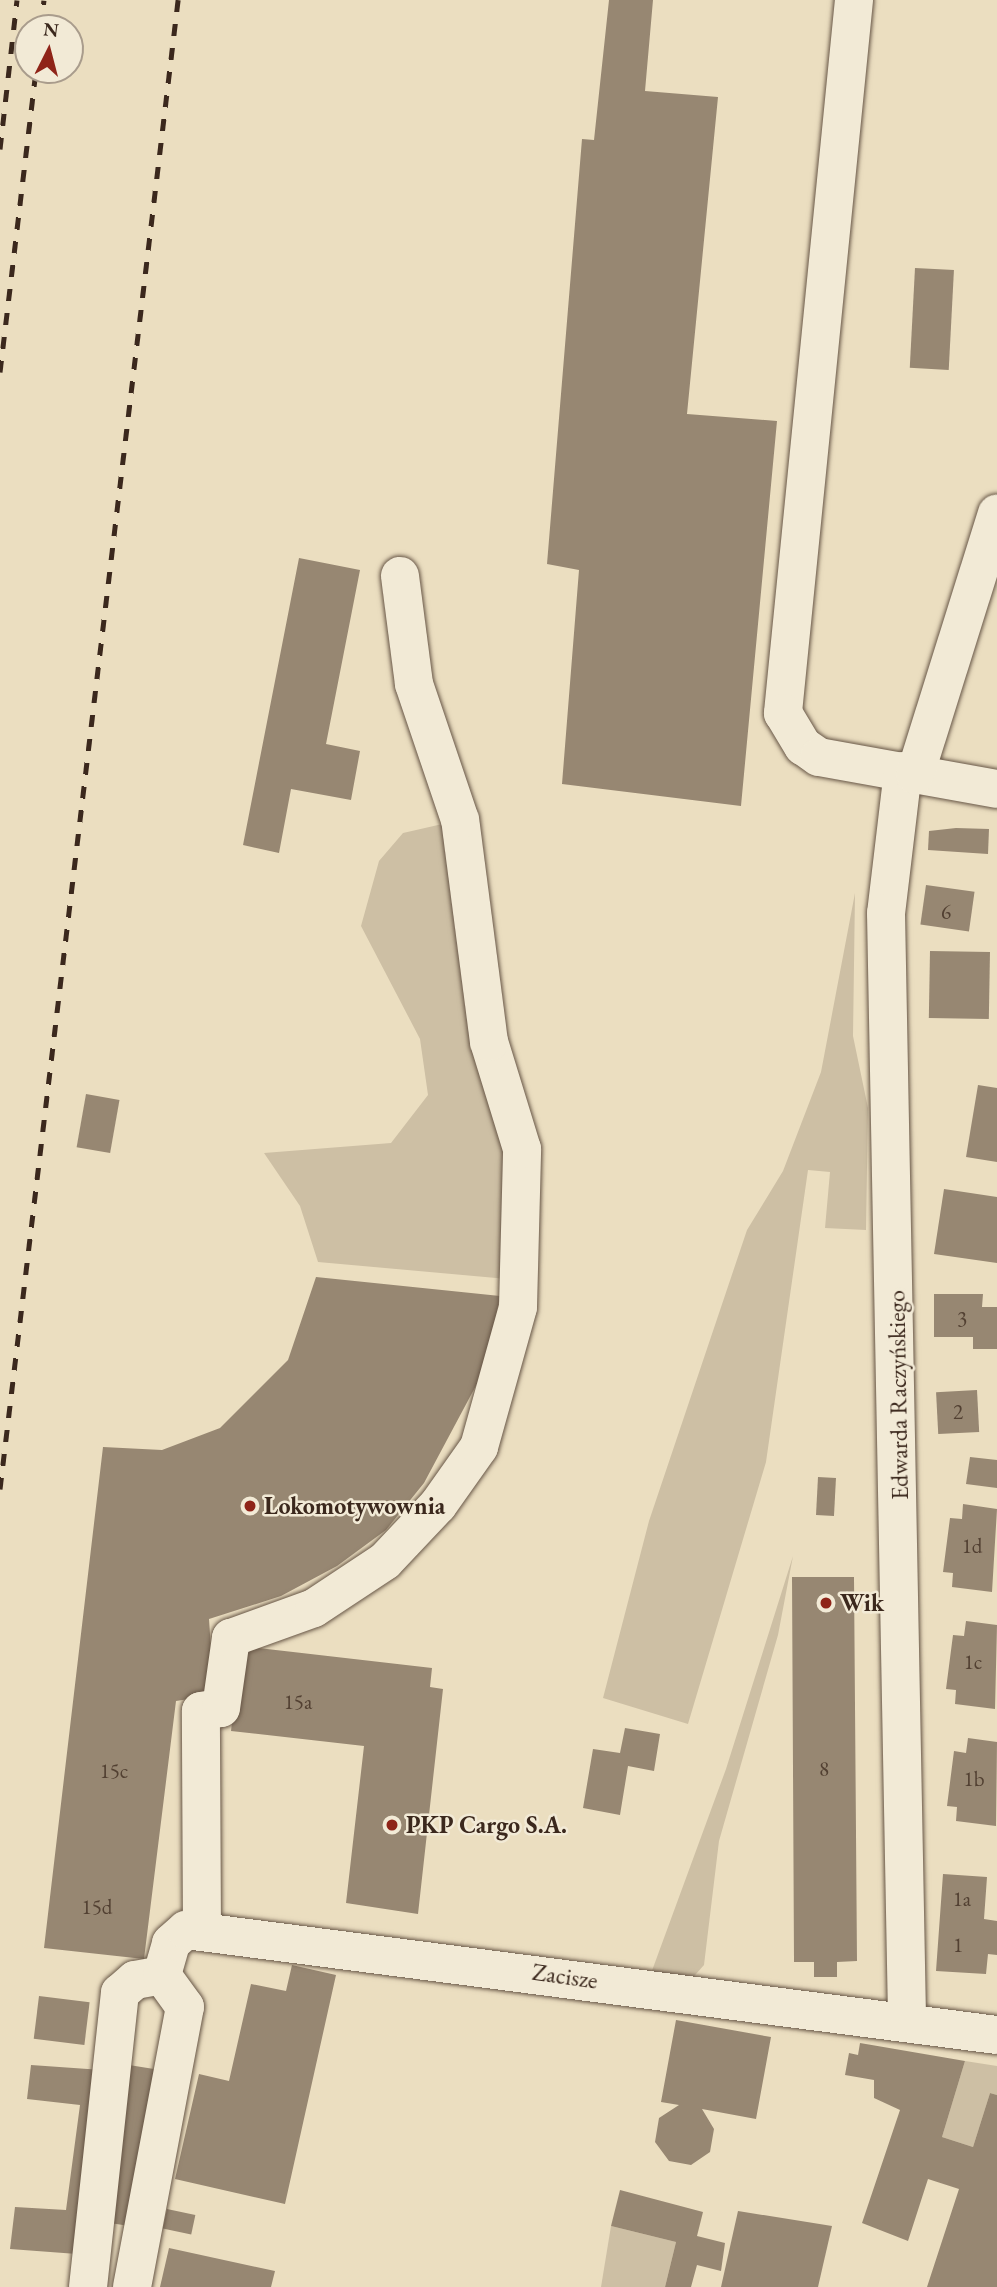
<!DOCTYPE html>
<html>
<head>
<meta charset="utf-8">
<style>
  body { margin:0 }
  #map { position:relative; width:997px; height:2287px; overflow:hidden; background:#ebdec0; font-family:"EB Garamond",serif }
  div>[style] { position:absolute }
  .green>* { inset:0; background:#cdbfa4 }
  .building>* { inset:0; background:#978772; transform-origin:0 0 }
  .roads { filter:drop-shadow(0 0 2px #675646) drop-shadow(0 0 2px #675646) }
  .minor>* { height:38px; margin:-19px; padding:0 19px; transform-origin:19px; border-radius:19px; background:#f2ead6 }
  .rail>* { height:5px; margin-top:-2.5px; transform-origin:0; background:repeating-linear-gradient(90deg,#3b281d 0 12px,transparent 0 24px) }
  .dots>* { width:19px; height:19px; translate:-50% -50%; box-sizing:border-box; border:4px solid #f2ead6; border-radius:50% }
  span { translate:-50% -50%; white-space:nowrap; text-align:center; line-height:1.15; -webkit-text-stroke:5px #f2ead6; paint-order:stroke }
  .number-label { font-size:21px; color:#524032 }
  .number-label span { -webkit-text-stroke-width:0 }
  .street-label { font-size:24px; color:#3b281d }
  .poi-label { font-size:24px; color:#3b281d; font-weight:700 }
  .left { translate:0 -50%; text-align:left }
  .north { position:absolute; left:14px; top:14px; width:70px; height:70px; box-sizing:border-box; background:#f2ead6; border:2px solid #a99c8c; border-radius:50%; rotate:6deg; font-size:19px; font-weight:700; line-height:28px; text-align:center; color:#3b281d }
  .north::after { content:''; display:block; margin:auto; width:24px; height:32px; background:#8f2418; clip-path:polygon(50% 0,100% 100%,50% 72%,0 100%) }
</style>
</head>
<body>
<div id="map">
  <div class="green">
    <div style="clip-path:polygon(460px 820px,519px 1280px,318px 1262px,300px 1206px,264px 1153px,391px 1143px,428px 1095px,420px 1039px,361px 926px,379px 861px,403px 833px)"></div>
    <div style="clip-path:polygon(855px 893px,853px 1036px,868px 1108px,866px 1230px,825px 1228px,830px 1172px,808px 1170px,766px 1462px,688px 1724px,603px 1698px,649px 1521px,747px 1230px,783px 1171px,821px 1072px)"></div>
    <div style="clip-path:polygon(793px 1556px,778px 1635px,719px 1841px,704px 1965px,688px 1983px,646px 1987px,726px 1769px)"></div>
    <div style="clip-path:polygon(965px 2061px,997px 2066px,997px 2095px,990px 2093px,973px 2147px,942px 2137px)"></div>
    <div style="clip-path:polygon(611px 2226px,676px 2242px,665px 2287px,601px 2287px)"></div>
  </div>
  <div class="building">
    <div style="clip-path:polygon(609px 0,653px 0,645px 91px,718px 97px,687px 414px,777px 421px,741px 806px,562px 784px,579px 570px,547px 564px,582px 139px,594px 140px)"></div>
    <div style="left:915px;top:268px;width:39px;height:100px;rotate:3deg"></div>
    <div style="clip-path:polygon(299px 558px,360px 570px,326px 744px,360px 751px,351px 800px,291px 789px,279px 853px,243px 845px)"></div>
    <div style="clip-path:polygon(956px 828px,989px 829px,988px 854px,928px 850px,929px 831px)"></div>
    <div style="left:926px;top:885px;width:49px;height:40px;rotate:8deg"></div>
    <div style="left:930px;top:951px;width:60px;height:67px;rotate:1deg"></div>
    <div style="clip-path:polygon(978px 1085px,997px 1088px,997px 1162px,966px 1157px)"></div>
    <div style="left:86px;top:1094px;width:34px;height:54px;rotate:10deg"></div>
    <div style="clip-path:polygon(944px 1189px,997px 1197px,997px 1263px,934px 1254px)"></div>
    <div style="clip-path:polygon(316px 1277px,500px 1296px,487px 1365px,424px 1483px,386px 1530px,337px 1566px,281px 1596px,209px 1619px,214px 1695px,176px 1701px,144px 1959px,44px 1948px,103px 1447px,162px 1450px,220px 1428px,288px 1360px)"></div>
    <div style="clip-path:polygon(934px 1294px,983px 1294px,982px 1307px,997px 1307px,997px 1349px,973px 1349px,973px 1337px,934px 1337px)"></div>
    <div style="left:977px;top:1390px;width:42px;height:41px;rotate:87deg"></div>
    <div style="clip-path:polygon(970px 1457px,997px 1460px,997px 1488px,966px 1484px)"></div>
    <div style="left:818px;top:1477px;width:18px;height:38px;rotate:3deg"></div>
    <div style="clip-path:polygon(963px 1504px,997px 1509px,992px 1592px,952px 1587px,953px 1573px,943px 1572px,950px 1518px,962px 1519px)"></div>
    <div style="clip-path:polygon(792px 1577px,854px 1577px,857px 1961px,837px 1962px,837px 1977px,814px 1977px,814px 1962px,794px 1962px)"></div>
    <div style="clip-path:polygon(966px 1621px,997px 1625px,995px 1709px,955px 1704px,956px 1690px,946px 1689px,953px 1635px,964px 1636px)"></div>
    <div style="clip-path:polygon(241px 1646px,432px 1668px,430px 1687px,443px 1689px,418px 1914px,346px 1903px,364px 1746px,231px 1731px)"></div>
    <div style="clip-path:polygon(625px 1728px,660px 1734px,654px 1771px,628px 1766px,620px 1815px,583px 1808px,593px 1749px,620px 1753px)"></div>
    <div style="clip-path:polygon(968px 1738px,997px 1742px,996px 1826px,956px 1821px,957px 1807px,947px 1806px,954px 1751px,966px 1753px)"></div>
    <div style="clip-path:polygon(943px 1874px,987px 1877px,984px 1919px,997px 1921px,997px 1955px,988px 1954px,986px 1974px,936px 1971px)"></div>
    <div style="clip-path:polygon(292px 1965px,336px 1975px,285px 2204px,175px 2179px,199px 2074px,229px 2081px,251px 1984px,286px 1991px)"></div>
    <div style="left:39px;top:1996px;width:51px;height:43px;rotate:7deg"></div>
    <div style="clip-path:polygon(676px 2020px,771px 2037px,756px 2119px,702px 2109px,714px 2129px,710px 2152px,691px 2165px,669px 2161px,655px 2142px,659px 2118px,679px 2105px,661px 2102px)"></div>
    <div style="clip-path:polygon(860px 2043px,965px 2061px,942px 2137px,973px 2147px,990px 2093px,997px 2095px,997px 2287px,927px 2287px,959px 2189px,928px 2179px,908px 2241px,862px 2223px,900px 2110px,874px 2098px,874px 2080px,845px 2075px,849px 2053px,858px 2055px)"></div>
    <div style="clip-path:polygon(31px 2065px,102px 2070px,77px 2254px,10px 2249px,15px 2207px,66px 2210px,80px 2105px,27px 2099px)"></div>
    <div style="left:129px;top:2065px;width:33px;height:159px;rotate:9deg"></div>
    <div style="clip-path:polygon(620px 2190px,703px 2212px,697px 2236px,725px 2243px,721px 2271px,697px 2265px,691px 2287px,665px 2287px,676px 2242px,611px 2226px)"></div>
    <div style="left:167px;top:2209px;width:29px;height:20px;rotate:12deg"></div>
    <div style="clip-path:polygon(738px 2211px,832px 2226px,818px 2287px,721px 2287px)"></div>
    <div style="clip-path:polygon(169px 2248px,275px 2271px,271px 2287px,160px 2287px)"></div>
  </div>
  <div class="roads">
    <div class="minor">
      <div style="left:854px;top:0;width:717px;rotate:95.69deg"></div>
      <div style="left:783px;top:713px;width:39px;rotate:59deg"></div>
      <div style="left:803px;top:746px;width:19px;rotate:35deg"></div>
      <div style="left:819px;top:757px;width:181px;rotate:10.2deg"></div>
      <div style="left:903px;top:771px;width:143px;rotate:96.8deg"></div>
      <div style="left:886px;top:913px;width:1108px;rotate:88.91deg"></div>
      <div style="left:915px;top:775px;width:274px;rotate:-72.6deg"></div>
      <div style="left:202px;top:1931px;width:220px;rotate:-90.3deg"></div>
      <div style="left:201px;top:1711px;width:20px;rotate:-9deg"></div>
      <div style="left:221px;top:1708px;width:71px;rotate:-81.9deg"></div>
      <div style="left:231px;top:1638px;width:88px;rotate:-19.9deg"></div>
      <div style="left:314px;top:1608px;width:85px;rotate:-33.5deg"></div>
      <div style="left:385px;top:1561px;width:77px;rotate:-46.6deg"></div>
      <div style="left:438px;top:1505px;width:71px;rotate:-54.7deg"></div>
      <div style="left:479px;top:1447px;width:145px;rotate:-74.4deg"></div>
      <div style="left:518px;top:1307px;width:158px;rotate:-88.5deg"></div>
      <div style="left:522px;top:1149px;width:112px;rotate:-107.1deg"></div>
      <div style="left:489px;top:1042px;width:224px;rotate:-97.4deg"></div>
      <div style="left:460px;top:820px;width:144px;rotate:-108.7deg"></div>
      <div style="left:414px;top:684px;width:109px;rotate:-97.4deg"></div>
      <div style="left:88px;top:2287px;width:296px;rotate:-83.8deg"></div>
      <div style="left:120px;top:1993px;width:20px;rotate:-41deg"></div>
      <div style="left:135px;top:1980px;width:27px;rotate:-10deg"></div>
      <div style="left:162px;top:1975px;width:33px;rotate:-74deg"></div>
      <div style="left:171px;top:1943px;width:20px;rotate:-41deg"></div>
      <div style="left:186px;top:1930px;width:818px;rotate:7.38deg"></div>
      <div style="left:132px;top:2287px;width:285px;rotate:-79.3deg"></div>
      <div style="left:185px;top:2007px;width:39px;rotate:-126deg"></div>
    </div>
  </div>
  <div class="rail">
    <div style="left:41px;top:28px;width:28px;rotate:-84deg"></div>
    <div style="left:0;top:149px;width:150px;rotate:-83.5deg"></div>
    <div style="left:0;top:372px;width:304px;rotate:-83.2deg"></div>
    <div style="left:0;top:1489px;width:1500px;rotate:-83.18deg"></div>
  </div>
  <div class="dots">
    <div style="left:250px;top:1506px;background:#8f2418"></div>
    <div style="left:826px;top:1603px;background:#8f2418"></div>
    <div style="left:392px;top:1825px;background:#8f2418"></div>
  </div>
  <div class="number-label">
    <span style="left:946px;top:912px">6</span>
    <span style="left:962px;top:1319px">3</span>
    <span style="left:958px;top:1412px">2</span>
    <span style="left:972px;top:1546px">1d</span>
    <span style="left:973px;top:1662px">1c</span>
    <span style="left:298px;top:1702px">15a</span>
    <span style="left:824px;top:1769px">8</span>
    <span style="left:114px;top:1771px">15c</span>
    <span style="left:974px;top:1779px">1b</span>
    <span style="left:962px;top:1899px">1a</span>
    <span style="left:97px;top:1907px">15d</span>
    <span style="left:958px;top:1945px">1</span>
  </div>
  <div class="street-label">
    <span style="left:898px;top:1395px;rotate:-91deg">Edwarda Raczyńskiego</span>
    <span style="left:565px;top:1976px;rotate:8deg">Zacisze</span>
  </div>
  <div class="poi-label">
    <span class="left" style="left:264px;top:1506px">Lokomotywownia</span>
    <span class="left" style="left:840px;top:1603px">Wik</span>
    <span class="left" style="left:406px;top:1825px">PKP Cargo S.A.</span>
  </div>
  <div class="north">N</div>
</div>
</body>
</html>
